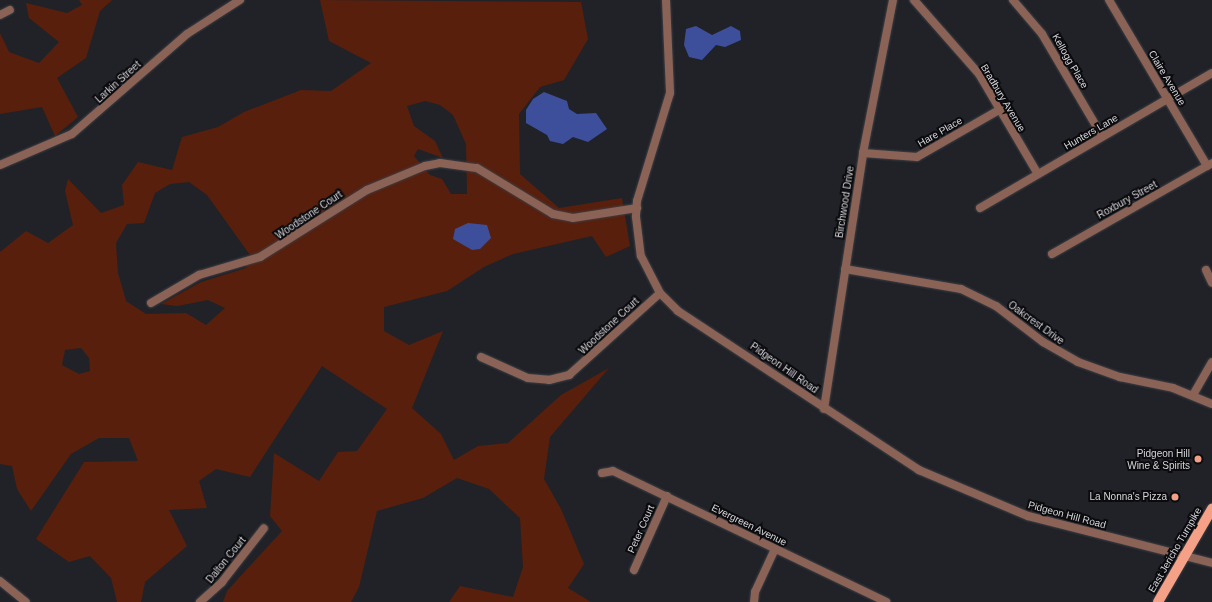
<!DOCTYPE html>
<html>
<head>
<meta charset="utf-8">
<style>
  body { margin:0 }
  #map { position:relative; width:1212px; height:602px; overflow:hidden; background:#202228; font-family:Arial,sans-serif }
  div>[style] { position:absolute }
  .green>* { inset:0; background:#581f0d }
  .water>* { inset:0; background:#3d4f9a }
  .roads { filter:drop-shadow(0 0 1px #3d3f44) drop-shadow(0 0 1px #3d3f44) }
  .minor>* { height:8px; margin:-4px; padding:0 4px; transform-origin:4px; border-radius:4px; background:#8a6256 }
  .major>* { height:10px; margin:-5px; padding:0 5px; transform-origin:5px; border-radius:5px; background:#f4a188 }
  .dots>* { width:11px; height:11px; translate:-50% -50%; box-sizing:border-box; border:2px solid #0b0b0e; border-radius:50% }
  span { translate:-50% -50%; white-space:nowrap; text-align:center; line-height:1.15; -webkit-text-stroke:4px #0b0b0e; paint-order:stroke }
  .street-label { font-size:10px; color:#d5d6da }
  .poi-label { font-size:10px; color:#d5d6da }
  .right { translate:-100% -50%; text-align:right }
</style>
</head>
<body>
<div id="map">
  <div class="green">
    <div style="clip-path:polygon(79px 0,112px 0,100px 11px,86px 58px,57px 78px,78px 117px,55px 136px,42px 107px,0 114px,0 33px,9px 52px,39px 63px,59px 42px,29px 18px,26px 3px,67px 13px,82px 5px)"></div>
    <div style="clip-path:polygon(evenodd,320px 0,581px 2px,588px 39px,564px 80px,540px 87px,519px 114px,520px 174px,559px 208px,622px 198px,630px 246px,606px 257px,592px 236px,513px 254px,484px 267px,447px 291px,384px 307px,384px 331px,409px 345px,443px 331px,412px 408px,441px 434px,454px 460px,478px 446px,508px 443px,561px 395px,609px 368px,550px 437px,544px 479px,561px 509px,584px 564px,568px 588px,591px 602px,449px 602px,460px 586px,513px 597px,523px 567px,520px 518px,489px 489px,457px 478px,423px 498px,377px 511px,359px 587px,351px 602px,223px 602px,227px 591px,282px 531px,270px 516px,274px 453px,319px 481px,338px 452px,357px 451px,387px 409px,322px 366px,250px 477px,216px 469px,199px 481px,207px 508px,169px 510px,187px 546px,145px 582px,141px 602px,117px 602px,111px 578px,90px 556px,69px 562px,36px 539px,84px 462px,138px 461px,129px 438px,99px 438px,71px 454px,31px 511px,17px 489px,12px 466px,0 464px,0 252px,26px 231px,48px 243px,73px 225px,65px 191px,68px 179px,101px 213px,124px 205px,122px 185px,138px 162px,172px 170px,182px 137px,218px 127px,244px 112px,301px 90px,331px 91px,371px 63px,329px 41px,320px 0,425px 101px,440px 105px,453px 115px,466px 144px,467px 194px,451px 194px,442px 179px,430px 175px,414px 156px,418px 149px,443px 158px,435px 141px,414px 126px,407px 106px,425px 101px,320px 0,189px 182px,207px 195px,250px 255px,246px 268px,201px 282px,161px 304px,177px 306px,208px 300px,225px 308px,206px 325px,186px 313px,146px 314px,126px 301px,118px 273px,116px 243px,127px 224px,144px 223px,155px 193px,170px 184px,189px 182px,320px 0,81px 348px,89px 358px,90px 371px,79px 374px,62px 365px,65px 350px,81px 348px)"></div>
  </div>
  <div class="water">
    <div style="clip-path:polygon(696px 26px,712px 35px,731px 26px,740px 31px,741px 40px,725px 47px,716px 45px,702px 60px,689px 57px,684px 45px,686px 29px)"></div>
    <div style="clip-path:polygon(544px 92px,567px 101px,569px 109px,577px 114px,596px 113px,607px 129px,588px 142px,573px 137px,563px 144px,550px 141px,547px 135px,526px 123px,526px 110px,533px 99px)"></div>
    <div style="clip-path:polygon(468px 223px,487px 225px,491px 238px,480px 249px,472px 250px,453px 239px,455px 229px)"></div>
  </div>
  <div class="roads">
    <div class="minor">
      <div style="left:666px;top:0;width:93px;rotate:87.5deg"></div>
      <div style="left:670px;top:93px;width:113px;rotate:107deg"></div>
      <div style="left:637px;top:201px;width:16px;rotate:94deg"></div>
      <div style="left:636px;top:217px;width:39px;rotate:83deg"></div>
      <div style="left:641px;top:256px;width:42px;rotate:62.8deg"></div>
      <div style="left:660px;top:293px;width:25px;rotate:45deg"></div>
      <div style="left:678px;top:311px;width:289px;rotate:33.4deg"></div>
      <div style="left:919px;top:470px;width:118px;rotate:22.9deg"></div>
      <div style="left:1028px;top:516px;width:190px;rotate:14.3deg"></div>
      <div style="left:914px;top:0;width:98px;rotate:48.7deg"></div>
      <div style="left:979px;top:74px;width:116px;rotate:59.5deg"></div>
      <div style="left:1013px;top:0;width:45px;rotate:49.5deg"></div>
      <div style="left:1042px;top:34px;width:118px;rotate:59.5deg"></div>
      <div style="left:1109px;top:0;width:193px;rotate:59.4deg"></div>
      <div style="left:0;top:15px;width:11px;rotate:-27deg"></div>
      <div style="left:863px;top:153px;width:54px;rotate:4.2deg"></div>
      <div style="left:917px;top:157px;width:95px;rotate:-29.8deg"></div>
      <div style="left:0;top:165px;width:78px;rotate:-23.3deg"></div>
      <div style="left:72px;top:134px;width:152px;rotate:-41deg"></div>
      <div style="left:187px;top:34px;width:63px;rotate:-32.7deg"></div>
      <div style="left:980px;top:208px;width:268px;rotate:-30.2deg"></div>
      <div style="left:1052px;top:254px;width:184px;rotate:-29.6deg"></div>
      <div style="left:845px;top:269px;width:118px;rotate:9.8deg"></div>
      <div style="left:961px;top:289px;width:39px;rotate:26deg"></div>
      <div style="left:996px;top:306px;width:59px;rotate:37.5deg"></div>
      <div style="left:1043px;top:342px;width:40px;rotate:29.7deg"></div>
      <div style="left:1078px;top:362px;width:45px;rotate:19.7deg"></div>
      <div style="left:1120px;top:377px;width:54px;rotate:11.7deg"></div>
      <div style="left:1173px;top:388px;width:42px;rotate:22.3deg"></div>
      <div style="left:1206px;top:270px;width:14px;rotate:65deg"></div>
      <div style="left:151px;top:303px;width:56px;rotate:-30.3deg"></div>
      <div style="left:199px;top:275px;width:64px;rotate:-16.4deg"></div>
      <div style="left:260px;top:257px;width:126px;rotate:-32.1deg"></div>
      <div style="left:367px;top:190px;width:63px;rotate:-22.5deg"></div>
      <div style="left:425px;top:166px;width:15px;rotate:-11deg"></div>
      <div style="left:440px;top:163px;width:37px;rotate:8deg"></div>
      <div style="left:477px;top:168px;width:89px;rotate:31.2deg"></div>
      <div style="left:553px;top:214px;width:20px;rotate:11deg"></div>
      <div style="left:573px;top:218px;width:65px;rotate:-8.9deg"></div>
      <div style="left:481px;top:357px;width:51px;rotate:24.1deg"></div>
      <div style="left:528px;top:378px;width:21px;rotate:5deg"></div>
      <div style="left:549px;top:380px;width:21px;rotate:-14deg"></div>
      <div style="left:569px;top:375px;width:122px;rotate:-42deg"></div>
      <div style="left:1193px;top:395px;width:38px;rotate:-60deg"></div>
      <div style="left:824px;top:409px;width:259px;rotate:-81.3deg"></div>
      <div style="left:863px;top:153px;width:156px;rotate:-78.9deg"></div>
      <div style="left:602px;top:473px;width:11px;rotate:-10deg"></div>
      <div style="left:613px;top:471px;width:303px;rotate:25.6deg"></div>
      <div style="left:634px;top:570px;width:81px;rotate:-66deg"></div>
      <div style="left:0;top:581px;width:33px;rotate:39deg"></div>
      <div style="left:200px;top:602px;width:30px;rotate:-42deg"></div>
      <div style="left:222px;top:582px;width:68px;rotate:-52.1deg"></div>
      <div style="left:754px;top:602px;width:10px;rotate:-84deg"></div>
      <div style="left:755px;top:592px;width:47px;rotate:-65.1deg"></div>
    </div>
    <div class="major">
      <div style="left:1158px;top:602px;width:108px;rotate:-59.9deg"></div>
    </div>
  </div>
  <div class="dots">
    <div style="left:1198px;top:459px;background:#f39f85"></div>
    <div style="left:1175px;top:497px;background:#f39f85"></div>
  </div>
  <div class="street-label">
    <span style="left:1070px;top:61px;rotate:60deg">Kellogg Place</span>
    <span style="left:1167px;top:78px;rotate:59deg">Claire Avenue</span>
    <span style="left:118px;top:82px;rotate:-42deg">Larkin Street</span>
    <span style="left:1003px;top:98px;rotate:59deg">Bradbury Avenue</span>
    <span style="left:940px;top:132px;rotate:-30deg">Hare Place</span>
    <span style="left:1091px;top:132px;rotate:-30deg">Hunters Lane</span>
    <span style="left:1127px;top:200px;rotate:-29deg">Roxbury Street</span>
    <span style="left:845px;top:202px;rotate:-81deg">Birchwood Drive</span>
    <span style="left:309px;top:215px;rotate:-34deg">Woodstone Court</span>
    <span style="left:1036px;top:323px;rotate:36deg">Oakcrest Drive</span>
    <span style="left:609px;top:326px;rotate:-43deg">Woodstone Court</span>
    <span style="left:784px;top:368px;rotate:35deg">Pidgeon Hill Road</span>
    <span style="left:1067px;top:515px;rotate:15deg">Pidgeon Hill Road</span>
    <span style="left:749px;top:525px;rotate:26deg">Evergreen Avenue</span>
    <span style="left:641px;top:529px;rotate:-66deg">Peter Court</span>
    <span style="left:1175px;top:550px;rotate:-60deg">East Jericho Turnpike</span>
    <span style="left:226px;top:560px;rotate:-51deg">Dalton Court</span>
  </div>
  <div class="poi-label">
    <span class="right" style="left:1190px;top:459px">Pidgeon Hill<br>Wine &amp; Spirits</span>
    <span class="right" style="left:1167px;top:497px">La Nonna's Pizza</span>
  </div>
</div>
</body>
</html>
